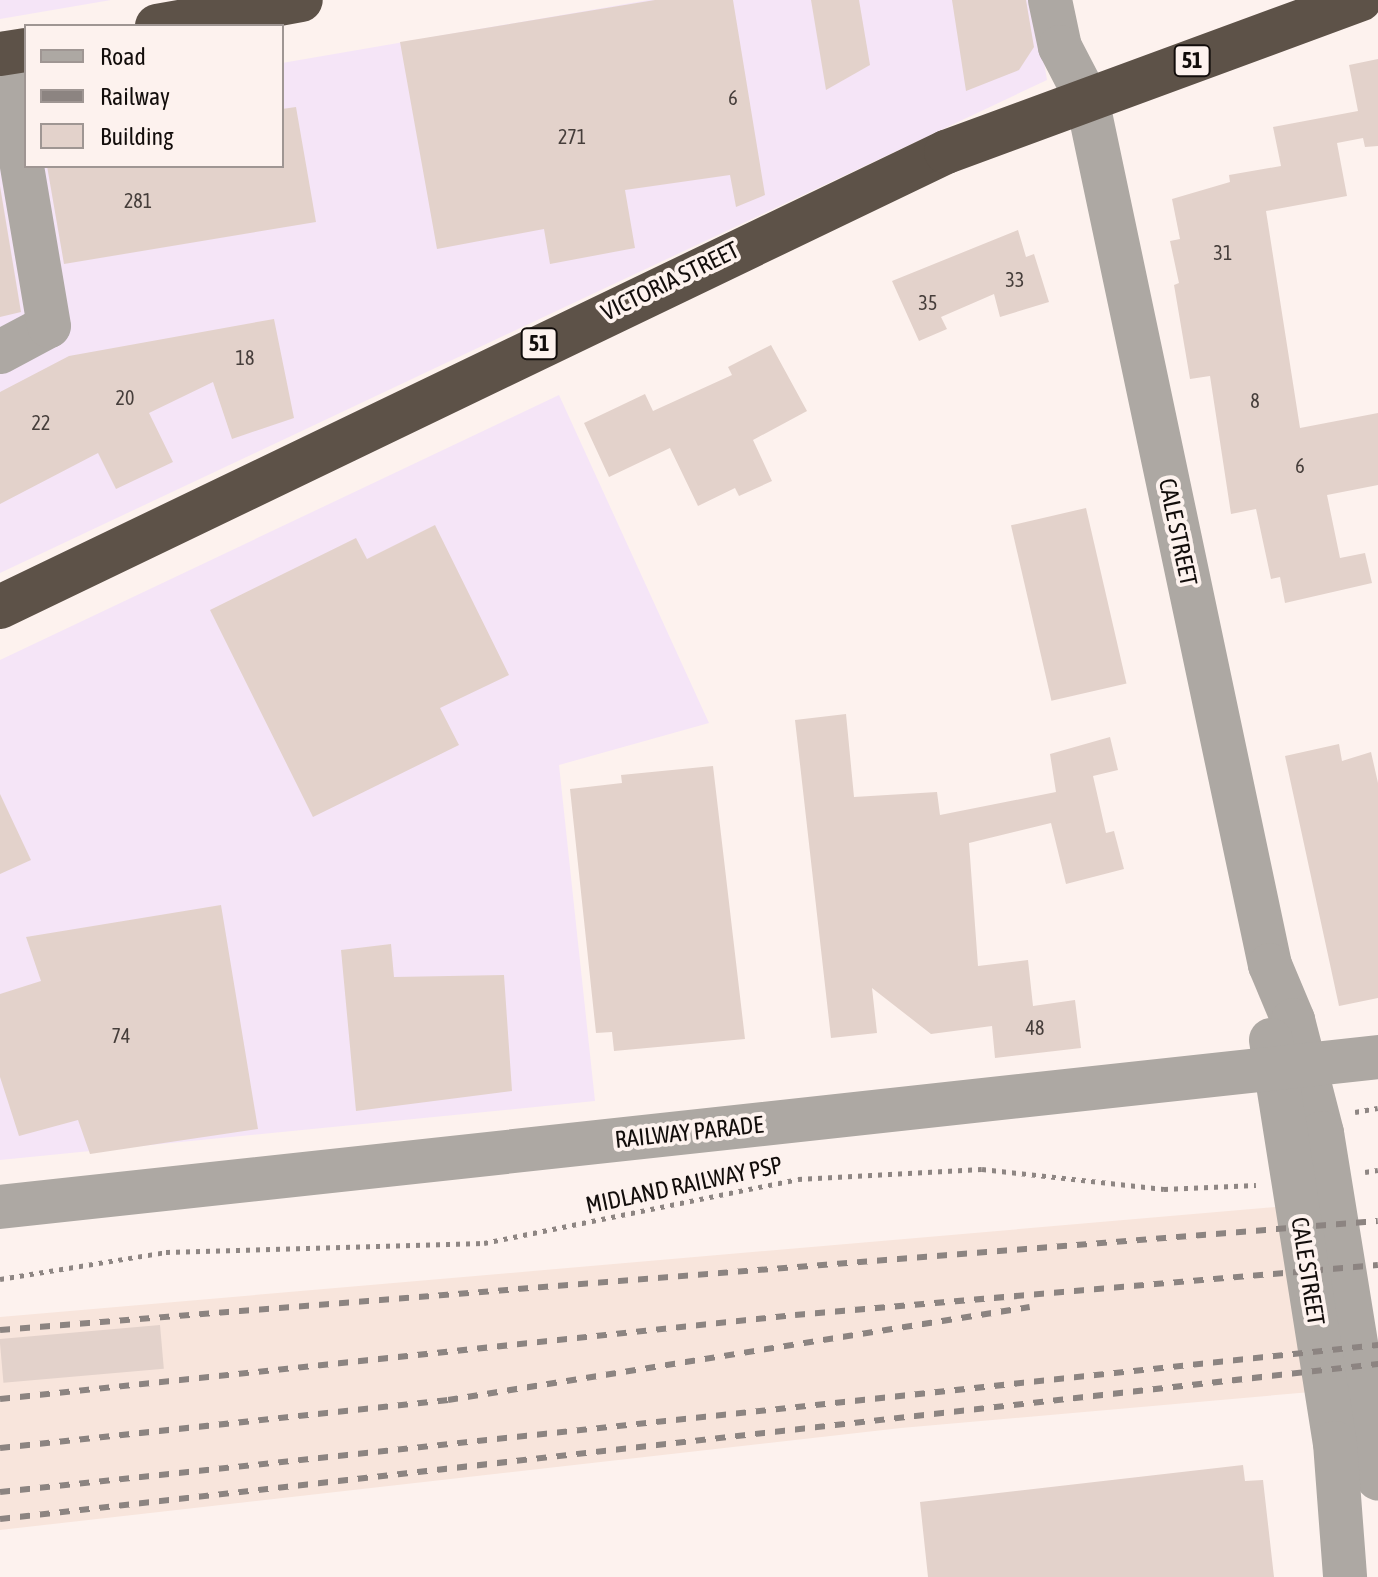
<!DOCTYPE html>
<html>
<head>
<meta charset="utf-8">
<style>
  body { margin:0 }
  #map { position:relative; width:1378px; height:1577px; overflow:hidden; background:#fdf2ee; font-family:"Asap Condensed",sans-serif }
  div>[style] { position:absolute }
  .commercial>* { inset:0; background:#f5e5f7 }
  .built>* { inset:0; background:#f8e5dc }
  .building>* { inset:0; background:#e3d2cb; transform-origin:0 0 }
  .path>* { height:5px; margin-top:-2.5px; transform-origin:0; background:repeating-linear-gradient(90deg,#8e8683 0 4px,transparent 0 10px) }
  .minor>* { height:44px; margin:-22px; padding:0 22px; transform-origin:22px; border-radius:22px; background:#ada8a3 }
  .highway>* { height:44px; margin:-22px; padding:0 22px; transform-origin:22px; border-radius:22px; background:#5d5248 }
  .rail>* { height:6px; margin-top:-3px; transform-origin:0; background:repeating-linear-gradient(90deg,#8c8481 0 10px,transparent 0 20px) }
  span { translate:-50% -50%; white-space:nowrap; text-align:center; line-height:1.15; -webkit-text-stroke:8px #fdf2ee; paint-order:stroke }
  .number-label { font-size:20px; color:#463e3b }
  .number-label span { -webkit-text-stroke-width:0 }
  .shield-label span { padding:2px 6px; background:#fdf2ee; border:2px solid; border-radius:6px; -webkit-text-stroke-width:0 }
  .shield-label { font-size:22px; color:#120d0b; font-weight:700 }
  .street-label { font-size:24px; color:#120d0b }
  .legend { position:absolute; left:24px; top:24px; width:260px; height:144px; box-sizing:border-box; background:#fdf2ee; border:2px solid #9f9693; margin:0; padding:10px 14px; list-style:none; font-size:24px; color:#120d0b }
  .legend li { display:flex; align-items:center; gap:16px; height:40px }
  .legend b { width:40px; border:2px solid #9f9693 }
</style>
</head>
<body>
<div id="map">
  <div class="commercial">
    <div style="clip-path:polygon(0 0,111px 0,0 19px)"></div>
    <div style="clip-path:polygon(649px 0,1034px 0,1047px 80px,0 573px,0 111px,26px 166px,282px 166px,282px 63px)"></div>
    <div style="clip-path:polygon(559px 395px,709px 723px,559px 765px,595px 1101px,0 1160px,0 660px)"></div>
  </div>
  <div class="built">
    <div style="clip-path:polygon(1286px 1206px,1311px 1392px,901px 1428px,0 1530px,0 1317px)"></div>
  </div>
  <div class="building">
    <div style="clip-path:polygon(655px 0,733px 0,765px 195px,736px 207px,730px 175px,625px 190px,635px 248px,550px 264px,544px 229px,437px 249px,400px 42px)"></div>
    <div style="clip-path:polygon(811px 0,859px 0,870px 65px,826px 90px)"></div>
    <div style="clip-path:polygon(952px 0,1026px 0,1034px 47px,1019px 70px,966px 91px)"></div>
    <div style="clip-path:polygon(1378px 59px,1378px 146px,1365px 147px,1363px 138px,1337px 143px,1347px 196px,1266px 211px,1300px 428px,1378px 413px,1378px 485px,1327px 495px,1340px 558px,1365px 553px,1372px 583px,1285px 603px,1280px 577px,1271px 579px,1256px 509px,1231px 514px,1210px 376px,1190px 379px,1174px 285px,1179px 283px,1170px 241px,1180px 239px,1172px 199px,1230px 182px,1229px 175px,1281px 166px,1273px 127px,1358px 111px,1349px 65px)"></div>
    <div style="clip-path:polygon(296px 107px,316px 222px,64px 264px,47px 166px,282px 166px,282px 109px)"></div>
    <div style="clip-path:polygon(0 186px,21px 312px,0 317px)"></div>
    <div style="clip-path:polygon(1018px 230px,1026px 257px,1034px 254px,1049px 302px,1000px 317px,994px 294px,941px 317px,947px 329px,919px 341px,892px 281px)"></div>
    <div style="clip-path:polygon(274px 319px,294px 418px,232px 439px,213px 382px,149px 413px,173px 462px,116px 489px,98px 453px,0 504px,0 392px,69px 356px)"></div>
    <div style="clip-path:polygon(771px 345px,807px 411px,753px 440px,772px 481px,739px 496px,735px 488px,698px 506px,670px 448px,609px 477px,584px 423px,645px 394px,653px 411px,732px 375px,728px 367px)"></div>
    <div style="left:1086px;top:508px;width:180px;height:77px;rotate:77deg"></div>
    <div style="clip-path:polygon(435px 525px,509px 675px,440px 708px,459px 745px,313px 817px,210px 610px,356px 538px,367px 559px)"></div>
    <div style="clip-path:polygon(846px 714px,854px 797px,937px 792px,940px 815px,1056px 792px,1050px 754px,1110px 737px,1118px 770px,1093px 776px,1106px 833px,1114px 831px,1124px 869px,1066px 884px,1051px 823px,969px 843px,978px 966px,1028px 960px,1033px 1006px,1075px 1000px,1081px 1048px,995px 1058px,992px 1026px,931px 1034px,872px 988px,877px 1033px,831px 1038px,795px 720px)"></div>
    <div style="clip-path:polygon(1339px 744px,1342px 761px,1371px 752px,1378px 783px,1378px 998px,1339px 1006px,1285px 756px)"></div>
    <div style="clip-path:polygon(713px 766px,745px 1039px,614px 1051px,612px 1032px,596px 1033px,570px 789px,622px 783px,621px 775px)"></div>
    <div style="clip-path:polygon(0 794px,31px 860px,0 874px)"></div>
    <div style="clip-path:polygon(221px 905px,258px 1129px,90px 1154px,78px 1120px,19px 1136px,0 1077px,0 994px,41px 981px,26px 937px)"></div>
    <div style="clip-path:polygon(391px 944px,394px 977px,504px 975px,512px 1091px,356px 1111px,341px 950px)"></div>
    <div style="left:160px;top:1325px;width:44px;height:161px;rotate:85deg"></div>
    <div style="clip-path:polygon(1243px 1465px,1245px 1481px,1263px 1480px,1274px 1577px,928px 1577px,920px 1502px)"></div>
  </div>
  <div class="path">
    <div style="left:1355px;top:1112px;width:23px;rotate:-10deg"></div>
    <div style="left:1365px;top:1172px;width:13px;rotate:-9deg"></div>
    <div style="left:0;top:1279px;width:168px;rotate:-9.2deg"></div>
    <div style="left:166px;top:1252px;width:318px;rotate:-1.6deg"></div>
    <div style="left:484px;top:1243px;width:320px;rotate:-11.5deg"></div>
    <div style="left:798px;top:1179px;width:184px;rotate:-3.1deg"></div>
    <div style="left:982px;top:1169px;width:183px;rotate:6.3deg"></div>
    <div style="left:1164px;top:1189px;width:92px;rotate:-2.5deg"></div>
  </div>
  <div class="minor">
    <div style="left:1050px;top:0;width:48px;rotate:78deg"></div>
    <div style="left:1060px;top:47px;width:59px;rotate:62.6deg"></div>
    <div style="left:1087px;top:99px;width:885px;rotate:78.07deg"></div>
    <div style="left:1270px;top:965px;width:60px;rotate:67.3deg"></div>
    <div style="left:1293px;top:1020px;width:117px;rotate:75.6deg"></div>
    <div style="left:1322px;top:1133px;width:350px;rotate:80.8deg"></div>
    <div style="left:0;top:352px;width:55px;rotate:-28deg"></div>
    <div style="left:49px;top:326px;width:276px;rotate:-99.6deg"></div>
    <div style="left:1271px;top:1040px;width:408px;rotate:81deg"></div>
    <div style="left:1335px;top:1443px;width:134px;rotate:85.7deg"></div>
    <div style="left:0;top:1207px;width:1386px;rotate:-6.21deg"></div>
  </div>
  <div class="highway">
    <div style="left:157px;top:26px;width:146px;rotate:-10.2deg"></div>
    <div style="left:0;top:54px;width:26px;rotate:-9deg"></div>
    <div style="left:0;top:607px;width:1050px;rotate:-25.69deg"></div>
    <div style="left:946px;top:152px;width:441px;rotate:-20.2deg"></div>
  </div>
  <div class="rail">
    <div style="left:0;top:1330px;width:1382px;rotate:-4.52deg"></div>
    <div style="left:0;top:1399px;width:799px;rotate:-6.03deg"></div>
    <div style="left:795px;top:1315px;width:585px;rotate:-4.9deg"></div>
    <div style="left:0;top:1448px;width:451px;rotate:-6.1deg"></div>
    <div style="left:448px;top:1400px;width:589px;rotate:-9.08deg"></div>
    <div style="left:0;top:1492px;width:1386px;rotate:-6.09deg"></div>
    <div style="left:0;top:1519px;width:1387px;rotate:-6.42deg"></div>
  </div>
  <div class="number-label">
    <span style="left:733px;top:97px">6</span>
    <span style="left:572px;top:136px">271</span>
    <span style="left:138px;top:200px">281</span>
    <span style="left:1223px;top:252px">31</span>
    <span style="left:1015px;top:279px">33</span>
    <span style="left:928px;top:302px">35</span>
    <span style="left:245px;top:357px">18</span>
    <span style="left:125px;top:397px">20</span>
    <span style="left:1255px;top:400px">8</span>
    <span style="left:41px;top:422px">22</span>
    <span style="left:1300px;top:465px">6</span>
    <span style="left:1035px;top:1027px">48</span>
    <span style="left:121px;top:1035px">74</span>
  </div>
  <div class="shield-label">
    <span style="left:1192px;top:61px">51</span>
    <span style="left:539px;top:344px">51</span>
  </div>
  <div class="street-label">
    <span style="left:670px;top:281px;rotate:-26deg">VICTORIA STREET</span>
    <span style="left:1178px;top:532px;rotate:78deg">CALE STREET</span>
    <span style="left:689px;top:1132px;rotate:-6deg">RAILWAY PARADE</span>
    <span style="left:684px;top:1185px;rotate:-12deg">MIDLAND RAILWAY PSP</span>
    <span style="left:1308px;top:1271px;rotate:81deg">CALE STREET</span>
  </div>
  <ul class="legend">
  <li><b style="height:10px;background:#ada8a3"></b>Road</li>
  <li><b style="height:10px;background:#8c8481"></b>Railway</li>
  <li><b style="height:22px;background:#e3d2cb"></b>Building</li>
  </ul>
</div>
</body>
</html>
